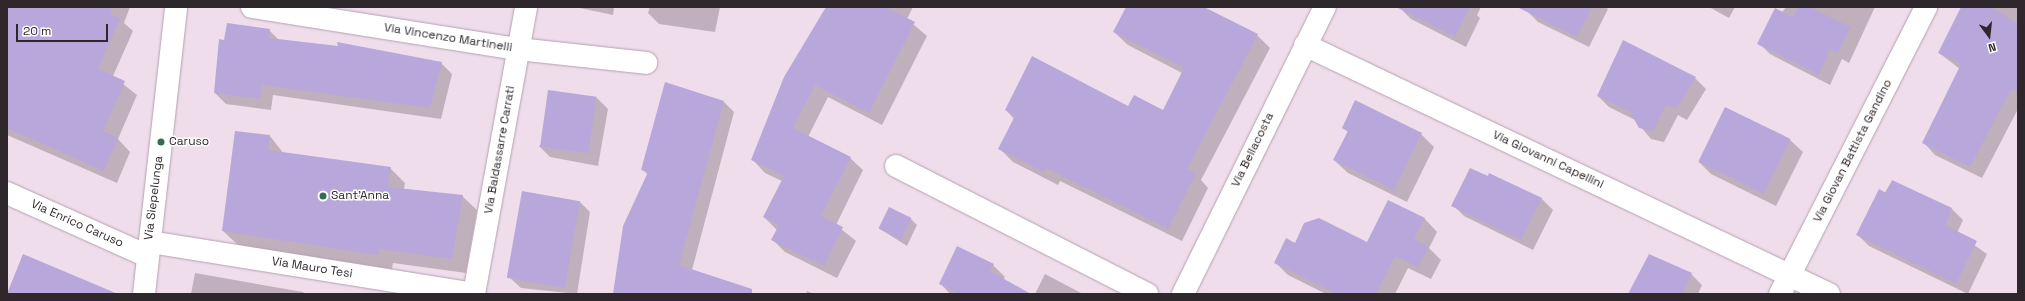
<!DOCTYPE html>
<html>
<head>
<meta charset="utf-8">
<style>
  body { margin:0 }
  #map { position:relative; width:2025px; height:301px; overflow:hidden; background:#f0ddec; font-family:"Space Grotesk",sans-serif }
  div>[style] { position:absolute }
  .shadow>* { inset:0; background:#0003 }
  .building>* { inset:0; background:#b8a7db; transform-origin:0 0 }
  .roads { filter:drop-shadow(0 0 1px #b3a1b0) drop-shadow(0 0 1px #b3a1b0) }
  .minor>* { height:22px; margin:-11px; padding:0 11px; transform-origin:11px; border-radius:11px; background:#fff }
  .tertiary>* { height:22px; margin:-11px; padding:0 11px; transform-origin:11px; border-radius:11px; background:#fff }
  .dots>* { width:11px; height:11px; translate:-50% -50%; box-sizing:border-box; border:2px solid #fff; border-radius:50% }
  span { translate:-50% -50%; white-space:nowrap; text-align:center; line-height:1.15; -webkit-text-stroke:3px #fff; paint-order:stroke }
  .street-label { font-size:12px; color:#2e272c }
  .poi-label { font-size:12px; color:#2e272c }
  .left { translate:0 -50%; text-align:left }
  .frame { position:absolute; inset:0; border:8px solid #2e272c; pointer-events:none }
  .north { position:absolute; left:1969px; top:16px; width:40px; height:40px; -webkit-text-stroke:3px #fff; paint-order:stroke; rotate:165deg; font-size:11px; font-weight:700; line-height:16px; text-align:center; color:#2e272c }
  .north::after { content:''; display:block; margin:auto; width:14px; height:18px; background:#2e272c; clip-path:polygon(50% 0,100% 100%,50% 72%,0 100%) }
  .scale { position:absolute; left:16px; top:24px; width:92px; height:18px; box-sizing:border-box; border:2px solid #2e272c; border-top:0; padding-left:5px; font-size:12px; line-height:14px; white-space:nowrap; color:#2e272c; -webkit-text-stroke:3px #fff; paint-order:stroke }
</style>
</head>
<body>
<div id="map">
  <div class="shadow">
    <div style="clip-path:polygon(8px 7px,130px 7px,124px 23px,133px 31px,113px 76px,137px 95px,118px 139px,130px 152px,117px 183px,7px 135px)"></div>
    <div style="clip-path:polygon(575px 7px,614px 7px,613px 15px)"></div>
    <div style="clip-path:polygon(650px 7px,720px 7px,715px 32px,659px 24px,648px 13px)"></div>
    <div style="clip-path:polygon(827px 7px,913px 7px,907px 19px,927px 36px,882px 125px,828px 97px,808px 137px,850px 158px,863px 170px,836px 225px,856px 241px,837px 278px,785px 252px,772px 239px,777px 230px,764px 217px,782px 181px,765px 173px,753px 160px)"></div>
    <div style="clip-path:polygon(1127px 7px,1202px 7px,1257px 35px,1270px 48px,1201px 180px,1208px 188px,1182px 241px,1060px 181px,1058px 185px,1013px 162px,999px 148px,1014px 119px,1006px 110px,1129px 107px,1164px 111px,1182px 73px,1128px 45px,1114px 32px)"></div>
    <div style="clip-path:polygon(1481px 7px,1477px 15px,1480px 18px,1466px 47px,1411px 19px,1400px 8px)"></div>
    <div style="clip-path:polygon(1530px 7px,1605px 7px,1608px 9px,1589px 47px,1538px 22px,1527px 11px)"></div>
    <div style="clip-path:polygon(1709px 7px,1735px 7px,1729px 18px)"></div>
    <div style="clip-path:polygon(1786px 7px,1875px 7px,1849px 63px,1842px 59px,1830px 85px,1770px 54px,1759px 43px)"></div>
    <div style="clip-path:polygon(1962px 7px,2018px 7px,2018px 109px,1982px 178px,1935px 155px,1924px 143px,1960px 69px,1939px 53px)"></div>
    <div style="clip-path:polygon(269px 30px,279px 40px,441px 63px,452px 74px,441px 119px,273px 95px,271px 110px,226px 104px,215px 93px,225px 41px)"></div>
    <div style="clip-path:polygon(1695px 78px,1706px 89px,1687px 120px,1678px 115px,1664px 142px,1651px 139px,1635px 120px,1609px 107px,1598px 96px)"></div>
    <div style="clip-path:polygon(597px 98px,608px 109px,598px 166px,550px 157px,539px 146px)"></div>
    <div style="clip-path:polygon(724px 102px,734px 112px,692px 270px,724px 294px,614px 294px,648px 175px,642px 169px)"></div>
    <div style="clip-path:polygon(1343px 128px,1421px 134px,1434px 147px,1407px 202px,1348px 173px,1334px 160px,1348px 132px)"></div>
    <div style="clip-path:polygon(270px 136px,284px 154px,390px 168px,405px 183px,404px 189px,462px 196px,477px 210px,466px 273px,393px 263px,392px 269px,238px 245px,223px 231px)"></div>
    <div style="clip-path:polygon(1790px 140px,1803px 152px,1776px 206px,1711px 174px,1699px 162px)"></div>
    <div style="clip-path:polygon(1892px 181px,1952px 209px,1963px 220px,1957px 233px,1987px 254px,1968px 294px,1869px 246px,1858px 235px)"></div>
    <div style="clip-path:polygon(1541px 198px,1553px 210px,1533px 250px,1464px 216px,1453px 205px)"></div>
    <div style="clip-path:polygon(1389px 201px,1425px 219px,1437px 232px,1429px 248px,1441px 260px,1431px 279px,1408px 268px,1395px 294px,1326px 294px,1288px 275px,1275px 262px,1295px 244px,1367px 244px)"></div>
    <div style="clip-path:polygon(580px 202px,590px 212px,577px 294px,521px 288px,510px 278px)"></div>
    <div style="clip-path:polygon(911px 219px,917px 225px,907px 246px,880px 229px)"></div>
    <div style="clip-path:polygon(23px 255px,113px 294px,7px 294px)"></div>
    <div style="clip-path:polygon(993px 265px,1005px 277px,1003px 280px,1029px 294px,950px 294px,940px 283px)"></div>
    <div style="clip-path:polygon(195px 273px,303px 292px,305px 294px,191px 294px)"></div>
    <div style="clip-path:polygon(1045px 274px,1083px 294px,1035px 294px)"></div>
    <div style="clip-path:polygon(1691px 274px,1702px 285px,1698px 294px,1629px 294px)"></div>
    <div style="clip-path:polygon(807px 291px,814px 294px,806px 294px)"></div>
  </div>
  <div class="building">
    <div style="clip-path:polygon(7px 7px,112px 7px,110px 14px,120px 18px,98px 69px,125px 81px,103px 131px,118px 138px,104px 171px,7px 128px)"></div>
    <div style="clip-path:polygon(826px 7px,885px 7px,915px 22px,869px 113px,815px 85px,793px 128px,851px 157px,821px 216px,843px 227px,824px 266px,771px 240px,779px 225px,763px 217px,784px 176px,751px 160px,784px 77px)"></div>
    <div style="clip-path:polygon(1126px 7px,1204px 7px,1258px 34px,1187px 169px,1196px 173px,1168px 229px,1046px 168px,1044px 172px,998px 149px,1015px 116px,1005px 110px,1032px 56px,1128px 106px,1134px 95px,1163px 110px,1184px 68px,1113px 32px)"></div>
    <div style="clip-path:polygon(1396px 7px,1470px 7px,1455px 37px)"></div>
    <div style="clip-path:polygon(1517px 7px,1592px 7px,1577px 37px)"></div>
    <div style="clip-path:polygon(1798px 7px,1810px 7px,1850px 27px,1838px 53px,1830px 49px,1819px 75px,1757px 44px,1775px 8px,1793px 17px)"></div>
    <div style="clip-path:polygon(1961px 7px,1991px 7px,2018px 24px,2018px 92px,2011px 89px,1970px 167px,1922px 143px,1961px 64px,1938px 53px)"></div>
    <div style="clip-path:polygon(227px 23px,270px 29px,269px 38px,338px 46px,337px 42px,442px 62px,430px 108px,262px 85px,260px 99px,214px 93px,219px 39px,224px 40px)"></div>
    <div style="clip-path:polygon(1623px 40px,1696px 77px,1676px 109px,1666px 105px,1653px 131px,1639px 128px,1630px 112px,1597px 96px)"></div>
    <div style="clip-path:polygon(665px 82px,724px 101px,679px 265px,752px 289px,752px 294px,613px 294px,623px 226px,648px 172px,641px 170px)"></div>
    <div style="left:548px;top:90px;width:49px;height:57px;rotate:8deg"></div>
    <div style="clip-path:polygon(1355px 100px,1422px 133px,1394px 190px,1333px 160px,1348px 131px,1342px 128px)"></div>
    <div style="left:1725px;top:107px;width:73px;height:61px;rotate:26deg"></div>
    <div style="clip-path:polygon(235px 131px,270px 135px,268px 150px,391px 167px,388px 187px,463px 195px,452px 259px,379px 249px,378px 255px,222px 231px)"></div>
    <div style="clip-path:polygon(1470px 168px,1488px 176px,1489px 173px,1542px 198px,1521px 240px,1451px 206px)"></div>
    <div style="clip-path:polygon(1892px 180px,1952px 208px,1945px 225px,1977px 241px,1956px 284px,1856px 235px,1879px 189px,1886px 193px)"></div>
    <div style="left:522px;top:191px;width:59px;height:88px;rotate:10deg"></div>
    <div style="clip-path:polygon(1388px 200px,1425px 218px,1414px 239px,1429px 247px,1418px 267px,1395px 256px,1376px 294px,1337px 294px,1274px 263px,1286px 238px,1295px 243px,1304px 223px,1319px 218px,1367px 242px)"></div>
    <div style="left:889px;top:207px;width:25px;height:24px;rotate:26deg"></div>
    <div style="clip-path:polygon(957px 246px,994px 264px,990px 271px,1031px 294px,960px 294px,939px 284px)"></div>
    <div style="clip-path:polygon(23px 254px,118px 294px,7px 294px)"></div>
    <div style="clip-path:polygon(1649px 254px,1692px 273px,1682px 294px,1628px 294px)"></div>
  </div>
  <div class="roads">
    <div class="minor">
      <div style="left:252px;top:7px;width:269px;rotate:9deg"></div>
      <div style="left:518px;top:49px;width:129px;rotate:6.2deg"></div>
      <div style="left:1305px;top:45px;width:580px;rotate:25.42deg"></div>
      <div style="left:896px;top:166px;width:282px;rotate:27deg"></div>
      <div style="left:7px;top:193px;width:154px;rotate:24.2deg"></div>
      <div style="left:150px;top:242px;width:328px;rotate:9.1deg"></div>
      <div style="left:144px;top:294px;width:289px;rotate:-83.6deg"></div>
      <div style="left:474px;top:294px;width:292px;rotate:-79.7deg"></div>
      <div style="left:1183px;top:294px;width:320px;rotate:-63.7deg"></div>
    </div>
    <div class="tertiary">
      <div style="left:1780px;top:294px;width:322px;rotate:-63deg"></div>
    </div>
  </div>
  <div class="dots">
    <div style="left:161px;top:142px;background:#346b52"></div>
    <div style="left:323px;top:196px;background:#346b52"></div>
  </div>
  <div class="street-label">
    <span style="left:448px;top:38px;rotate:9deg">Via Vincenzo Martinelli</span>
    <span style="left:500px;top:150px;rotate:-80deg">Via Baldassarre Carrati</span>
    <span style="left:1253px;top:150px;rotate:-64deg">Via Bellacosta</span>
    <span style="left:1853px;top:151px;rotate:-63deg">Via Giovan Battista Gandino</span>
    <span style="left:1548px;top:160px;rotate:25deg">Via Giovanni Capellini</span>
    <span style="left:154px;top:198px;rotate:-83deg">Via Siepelunga</span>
    <span style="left:77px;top:224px;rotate:24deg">Via Enrico Caruso</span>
    <span style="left:312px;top:268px;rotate:9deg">Via Mauro Tesi</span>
  </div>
  <div class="poi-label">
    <span class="left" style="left:169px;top:142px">Caruso</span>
    <span class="left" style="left:331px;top:196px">Sant'Anna</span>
  </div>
  <div class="frame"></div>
  <div class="north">N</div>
  <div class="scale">20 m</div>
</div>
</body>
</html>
